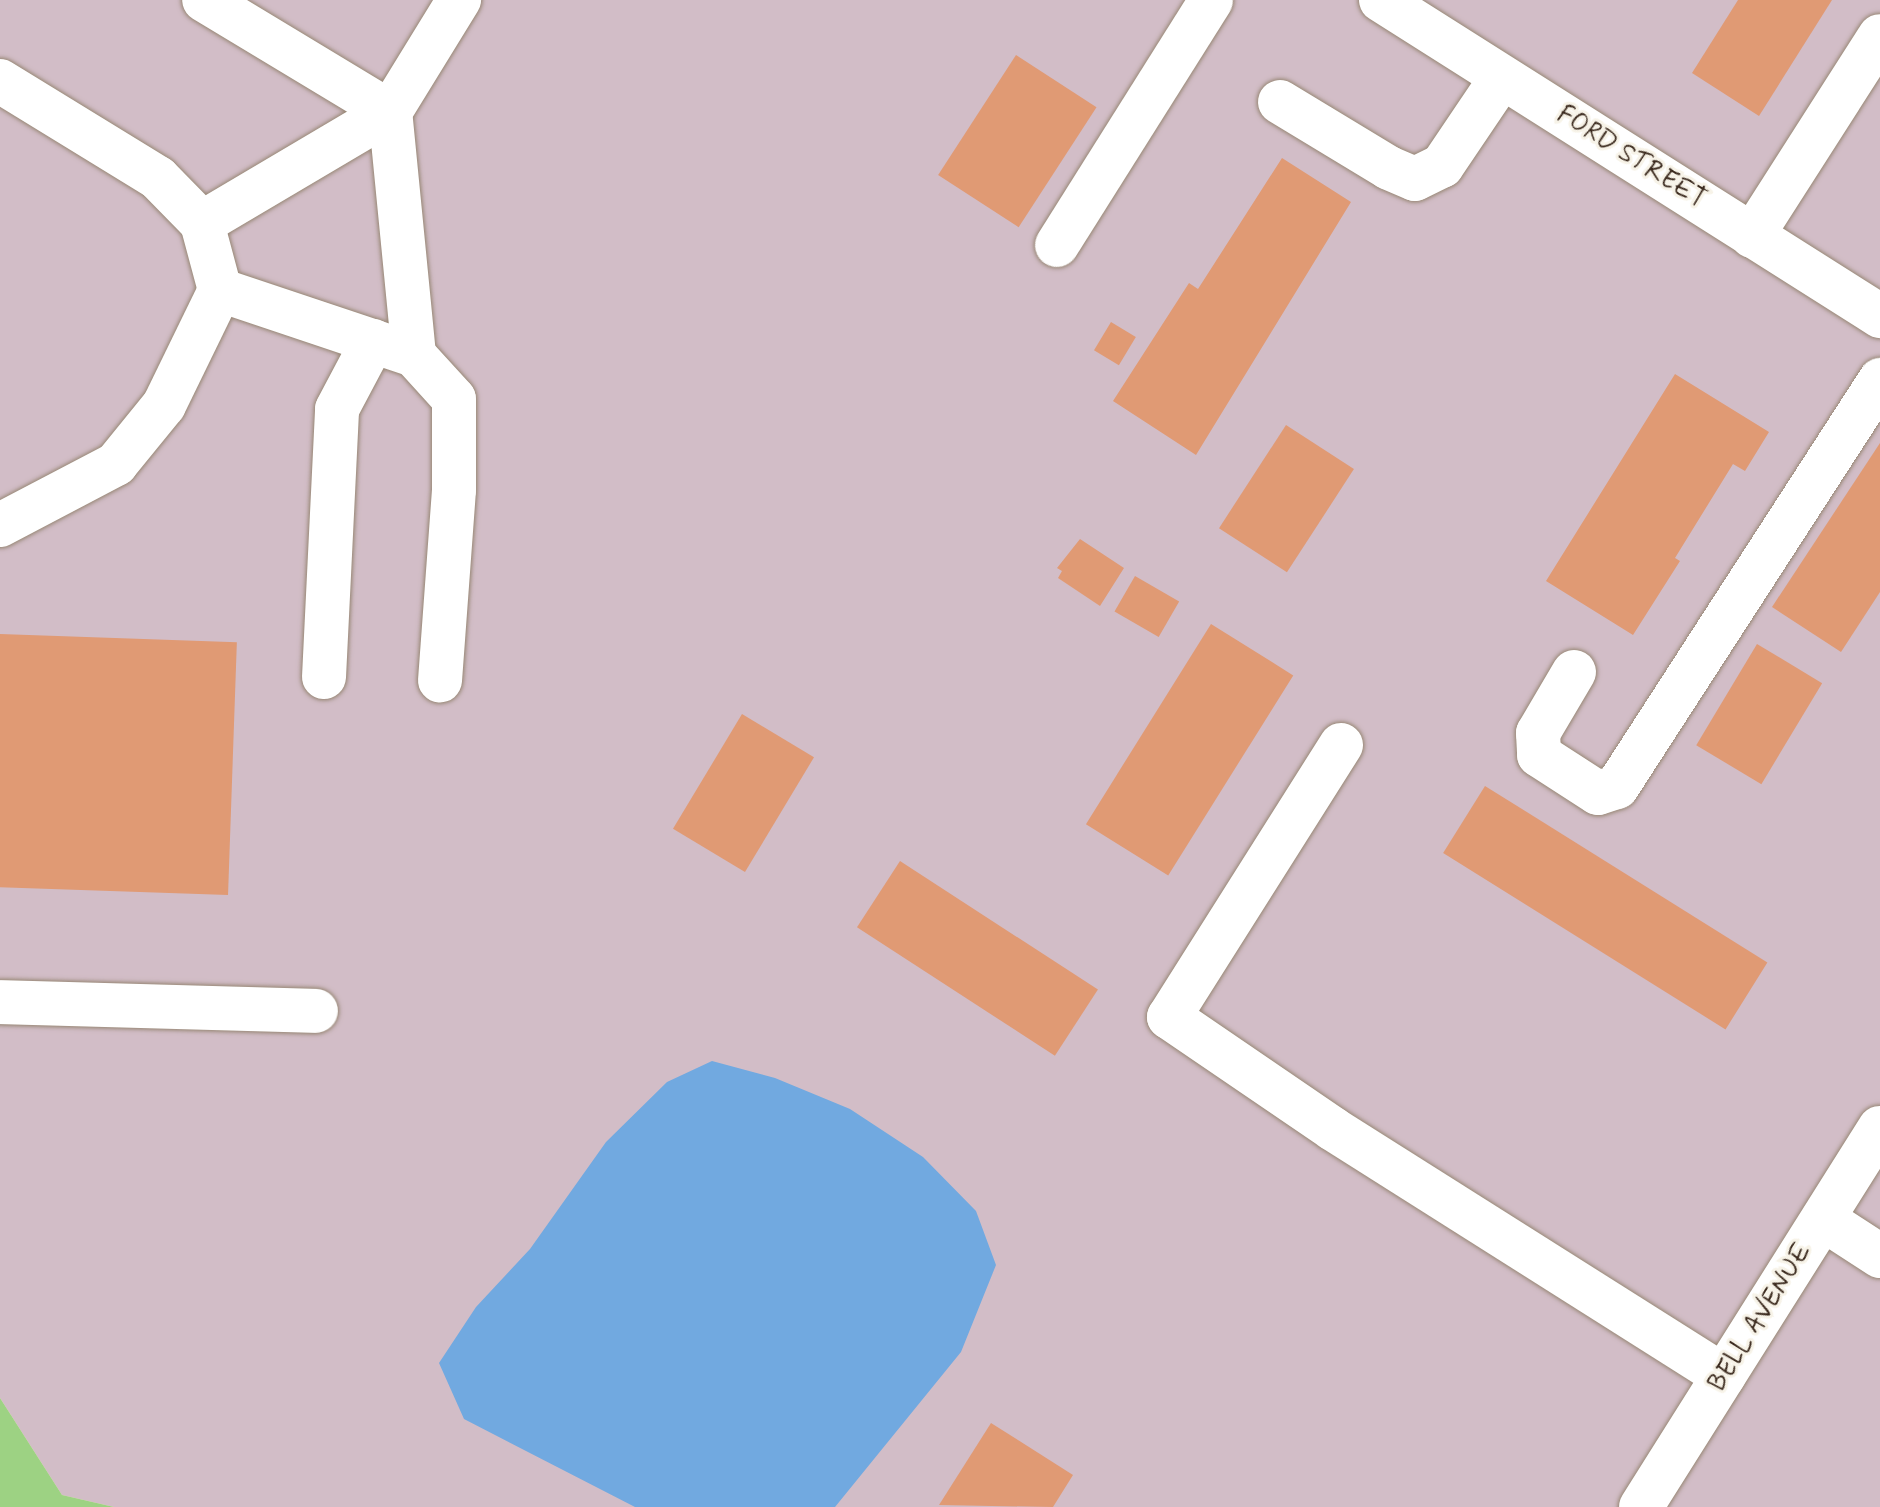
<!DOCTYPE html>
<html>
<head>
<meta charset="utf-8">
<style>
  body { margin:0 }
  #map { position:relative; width:1880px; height:1507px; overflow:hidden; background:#f3e4cc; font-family:Mynerve,sans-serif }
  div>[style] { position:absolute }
  .industrial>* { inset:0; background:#d2bdc7 }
  .green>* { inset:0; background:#9dd283 }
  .water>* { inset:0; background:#71a9e0 }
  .building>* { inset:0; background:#e09a74; transform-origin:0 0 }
  .roads { filter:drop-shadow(0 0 2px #978775) drop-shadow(0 0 2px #978775) }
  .minor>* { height:44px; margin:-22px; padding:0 22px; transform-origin:22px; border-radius:22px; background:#fff }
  span { translate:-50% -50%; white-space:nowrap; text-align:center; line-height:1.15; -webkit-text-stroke:6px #f7f3e8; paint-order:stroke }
  .street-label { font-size:26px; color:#3b2a1e }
</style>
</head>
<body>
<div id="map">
  <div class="industrial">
    <div style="clip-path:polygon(0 0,1880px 0,1880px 1507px,114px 1507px,62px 1495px,0 1398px)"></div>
  </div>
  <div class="green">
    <div style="clip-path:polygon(0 1398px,62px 1495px,114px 1507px,0 1507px)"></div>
  </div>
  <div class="water">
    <div style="clip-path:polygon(712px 1061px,775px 1078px,850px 1109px,923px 1157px,976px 1211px,996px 1265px,961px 1352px,835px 1507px,635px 1507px,464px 1419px,439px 1363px,476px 1307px,530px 1249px,606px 1142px,667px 1082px)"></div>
  </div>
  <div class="building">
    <div style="clip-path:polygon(1738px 0,1832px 0,1759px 116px,1692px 73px)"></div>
    <div style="left:1016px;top:55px;width:96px;height:143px;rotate:33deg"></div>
    <div style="clip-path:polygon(1282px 158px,1351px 202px,1196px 455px,1113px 401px,1189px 283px,1198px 289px)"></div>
    <div style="left:1111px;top:322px;width:29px;height:33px;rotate:31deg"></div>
    <div style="clip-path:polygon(1675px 374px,1769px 432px,1745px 471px,1733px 464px,1675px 558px,1680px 561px,1633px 635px,1546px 581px)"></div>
    <div style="left:1286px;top:425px;width:81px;height:123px;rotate:33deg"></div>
    <div style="clip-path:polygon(1880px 443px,1880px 592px,1841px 652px,1772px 607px)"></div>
    <div style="clip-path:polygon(1080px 539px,1124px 568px,1100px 606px,1058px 578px,1062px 571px,1057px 568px)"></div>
    <div style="left:1135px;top:576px;width:51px;height:41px;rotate:30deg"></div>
    <div style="left:1211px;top:624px;width:97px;height:236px;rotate:32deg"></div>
    <div style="left:0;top:634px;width:237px;height:253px;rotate:2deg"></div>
    <div style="left:1757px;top:644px;width:76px;height:118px;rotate:31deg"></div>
    <div style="left:742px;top:714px;width:84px;height:134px;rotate:31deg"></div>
    <div style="left:1485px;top:786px;width:333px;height:79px;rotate:32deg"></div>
    <div style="left:900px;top:861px;width:236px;height:79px;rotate:33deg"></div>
    <div style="clip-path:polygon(991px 1423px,1073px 1475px,1053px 1507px,939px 1505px)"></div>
  </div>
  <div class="roads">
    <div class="minor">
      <div style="left:1381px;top:0;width:591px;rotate:32.34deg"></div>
      <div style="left:0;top:81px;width:185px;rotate:31.5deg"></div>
      <div style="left:158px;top:178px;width:63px;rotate:45.6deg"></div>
      <div style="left:202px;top:223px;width:69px;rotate:75deg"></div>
      <div style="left:220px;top:290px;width:205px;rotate:18.5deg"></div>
      <div style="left:414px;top:355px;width:59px;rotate:47.7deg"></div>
      <div style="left:454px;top:399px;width:91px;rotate:90deg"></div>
      <div style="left:454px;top:490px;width:191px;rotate:94.2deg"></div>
      <div style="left:1280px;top:102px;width:127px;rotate:31.2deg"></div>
      <div style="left:1389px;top:168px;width:28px;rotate:23deg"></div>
      <div style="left:1415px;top:179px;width:30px;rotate:-26deg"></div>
      <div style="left:1442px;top:166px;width:107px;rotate:-56deg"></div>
      <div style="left:202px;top:223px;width:218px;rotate:-30.6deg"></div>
      <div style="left:390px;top:112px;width:217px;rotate:-148.9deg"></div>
      <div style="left:1752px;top:236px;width:237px;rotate:-57.4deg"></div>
      <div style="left:1057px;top:245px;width:289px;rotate:-57.8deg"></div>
      <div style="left:414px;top:355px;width:244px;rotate:-95.6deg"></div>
      <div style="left:390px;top:112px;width:132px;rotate:-58.4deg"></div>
      <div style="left:0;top:525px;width:131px;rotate:-27.7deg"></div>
      <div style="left:116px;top:464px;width:76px;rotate:-50.9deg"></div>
      <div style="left:164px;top:405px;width:128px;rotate:-64deg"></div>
      <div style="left:1574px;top:672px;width:71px;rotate:120.5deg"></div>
      <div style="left:1538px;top:733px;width:22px;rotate:87deg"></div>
      <div style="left:1539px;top:755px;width:70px;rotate:32.8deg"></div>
      <div style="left:1598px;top:793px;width:20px;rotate:-18deg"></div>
      <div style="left:1617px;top:787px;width:485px;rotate:-57.1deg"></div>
      <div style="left:324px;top:677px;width:268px;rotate:-87.2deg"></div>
      <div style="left:337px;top:409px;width:77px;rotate:-62.1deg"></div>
      <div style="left:1341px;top:745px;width:322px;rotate:122.3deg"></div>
      <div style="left:1169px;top:1017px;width:199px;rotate:34.3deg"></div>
      <div style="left:1333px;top:1129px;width:462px;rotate:32.3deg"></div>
      <div style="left:0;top:1002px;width:316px;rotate:1.6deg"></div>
      <div style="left:1823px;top:1219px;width:68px;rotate:33deg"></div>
      <div style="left:1641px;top:1507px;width:448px;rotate:-57.8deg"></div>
    </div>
  </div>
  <div class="street-label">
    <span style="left:1631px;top:158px;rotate:32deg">FORD STREET</span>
    <span style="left:1761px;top:1318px;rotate:-58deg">BELL AVENUE</span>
  </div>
</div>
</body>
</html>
